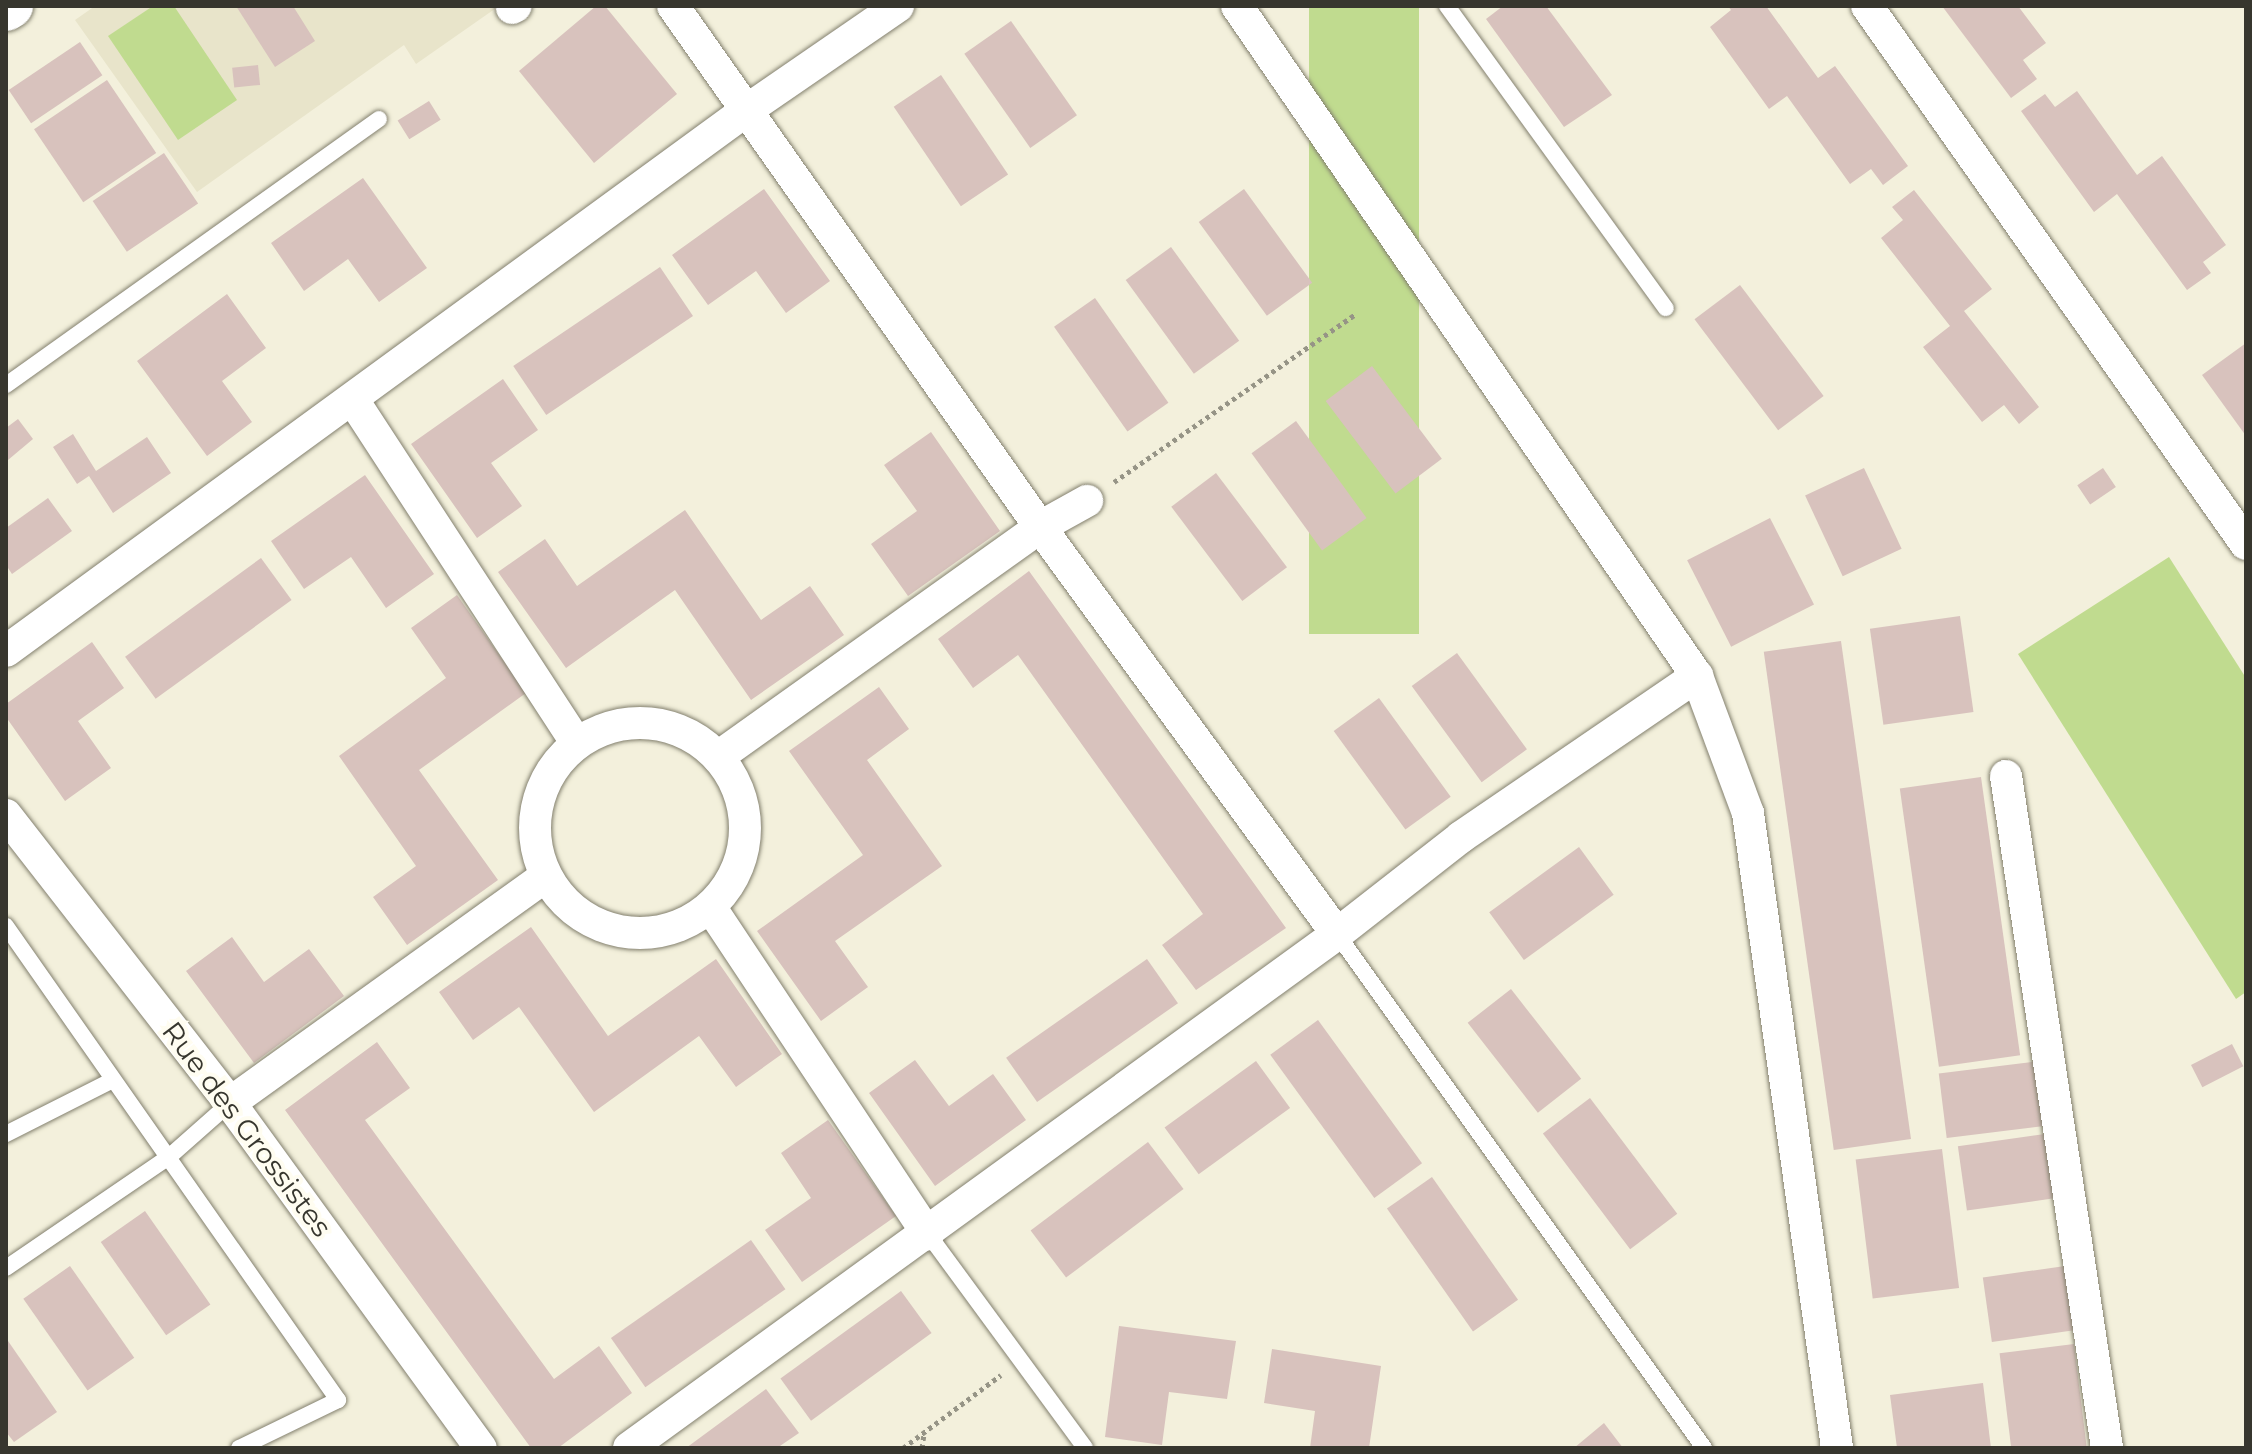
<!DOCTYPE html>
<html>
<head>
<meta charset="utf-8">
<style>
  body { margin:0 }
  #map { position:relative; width:2252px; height:1454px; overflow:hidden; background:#f3f0dc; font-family:Montserrat,sans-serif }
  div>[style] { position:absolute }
  .built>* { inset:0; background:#e8e4ca }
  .green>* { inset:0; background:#c0db8f; transform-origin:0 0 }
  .building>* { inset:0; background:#d8c2bd; transform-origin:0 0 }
  .path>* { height:5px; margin-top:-2.5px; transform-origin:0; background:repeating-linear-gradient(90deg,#969486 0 4px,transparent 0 8px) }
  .roads { filter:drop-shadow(0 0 2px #83806e) drop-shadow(0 0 2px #83806e) }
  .service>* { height:16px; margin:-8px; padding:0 8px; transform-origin:8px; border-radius:8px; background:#fff }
  .minor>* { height:32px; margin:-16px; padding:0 16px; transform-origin:16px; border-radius:16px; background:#fff }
  .minor>.ring { margin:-16px; padding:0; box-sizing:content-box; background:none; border:32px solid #fff; border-radius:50% }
  .secondary>* { height:44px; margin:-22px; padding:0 22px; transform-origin:22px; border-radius:22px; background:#fff }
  span { translate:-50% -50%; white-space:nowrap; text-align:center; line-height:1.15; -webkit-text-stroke:8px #fffdf1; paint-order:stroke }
  .street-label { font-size:28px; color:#37362e }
  .frame { position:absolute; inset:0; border:8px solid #37362e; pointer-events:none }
</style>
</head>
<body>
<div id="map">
  <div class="built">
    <div style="clip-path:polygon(95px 6px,499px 6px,416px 64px,404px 45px,197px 192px,75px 20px)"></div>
  </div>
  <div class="green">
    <div style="clip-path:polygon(153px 6px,174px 6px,237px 100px,178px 140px,108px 36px)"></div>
    <div style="left:1309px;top:6px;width:110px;height:628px"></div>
    <div style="clip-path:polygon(2169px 557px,2246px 678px,2246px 992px,2236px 999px,2018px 654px)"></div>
  </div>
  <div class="building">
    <div style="clip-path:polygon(236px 6px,293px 6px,315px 41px,275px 67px)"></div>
    <div style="clip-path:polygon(596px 6px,605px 6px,677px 94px,594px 163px,519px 71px)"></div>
    <div style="clip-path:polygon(1503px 6px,1546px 6px,1612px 95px,1564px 127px,1486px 19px)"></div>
    <div style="clip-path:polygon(1728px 6px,1766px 6px,1818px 78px,1835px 66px,1908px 166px,1883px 185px,1871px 169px,1850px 184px,1787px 96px,1769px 109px,1710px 27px,1731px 10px)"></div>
    <div style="clip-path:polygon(1942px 6px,2018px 6px,2046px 43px,2023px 60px,2037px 79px,2011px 98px)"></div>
    <div style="left:1011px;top:21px;width:115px;height:57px;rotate:55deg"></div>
    <div style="left:80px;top:42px;width:40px;height:86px;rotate:56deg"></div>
    <div style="left:258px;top:65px;width:20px;height:26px;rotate:84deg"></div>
    <div style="left:941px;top:75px;width:120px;height:57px;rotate:56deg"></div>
    <div style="left:107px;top:80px;width:88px;height:88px;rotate:56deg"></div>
    <div style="clip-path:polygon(2077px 91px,2137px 175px,2162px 156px,2226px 245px,2203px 262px,2211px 273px,2187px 290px,2117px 194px,2094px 212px,2021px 111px,2045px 94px,2055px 107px)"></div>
    <div style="left:429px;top:101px;width:22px;height:37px;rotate:58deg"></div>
    <div style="left:164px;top:153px;width:61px;height:86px;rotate:56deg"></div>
    <div style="clip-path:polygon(363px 178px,427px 268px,379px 302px,348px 259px,304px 291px,271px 243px)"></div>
    <div style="clip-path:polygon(764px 189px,830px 281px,786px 313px,756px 271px,708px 305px,672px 255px)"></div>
    <div style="left:1244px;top:189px;width:116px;height:56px;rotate:54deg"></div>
    <div style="clip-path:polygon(1914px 190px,1992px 289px,1964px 311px,2039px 407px,2019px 424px,2004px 405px,1982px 422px,1923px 347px,1950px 326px,1881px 238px,1903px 220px,1892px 207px)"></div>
    <div style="left:1171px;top:247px;width:116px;height:56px;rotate:54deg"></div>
    <div style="left:660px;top:267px;width:59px;height:177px;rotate:56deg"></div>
    <div style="left:1740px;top:285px;width:139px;height:57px;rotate:53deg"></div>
    <div style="clip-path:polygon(227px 294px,266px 348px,222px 381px,252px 422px,207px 456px,137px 361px)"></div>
    <div style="left:1095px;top:298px;width:128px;height:50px;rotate:55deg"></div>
    <div style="clip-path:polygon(2246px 343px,2246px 436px,2202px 375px)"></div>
    <div style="left:1372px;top:366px;width:116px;height:58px;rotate:53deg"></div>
    <div style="clip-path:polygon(503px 379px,538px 430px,491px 463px,522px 506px,477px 538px,411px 444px)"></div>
    <div style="clip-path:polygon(18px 419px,33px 439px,8px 460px,6px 428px)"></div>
    <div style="left:1296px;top:421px;width:120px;height:55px;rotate:54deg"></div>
    <div style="clip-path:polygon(931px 432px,1000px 531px,908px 596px,871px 544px,917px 511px,884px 465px)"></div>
    <div style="clip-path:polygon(73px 434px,96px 471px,147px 437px,171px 473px,113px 513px,89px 476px,77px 484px,53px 447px)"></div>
    <div style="left:1864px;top:468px;width:89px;height:65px;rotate:65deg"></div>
    <div style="left:2103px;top:468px;width:23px;height:31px;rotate:56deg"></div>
    <div style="left:1216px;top:473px;width:118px;height:56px;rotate:53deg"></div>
    <div style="clip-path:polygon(365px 475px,434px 574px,386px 608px,351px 557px,304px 589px,271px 541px)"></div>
    <div style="clip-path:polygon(48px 498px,72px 531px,12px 574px,6px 565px,6px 528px)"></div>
    <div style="clip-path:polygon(685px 510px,761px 620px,810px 586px,844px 635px,751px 700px,675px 590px,566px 668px,498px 572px,545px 539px,577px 586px)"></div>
    <div style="left:1770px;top:518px;width:97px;height:93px;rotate:63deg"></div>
    <div style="left:261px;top:558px;width:52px;height:168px;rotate:54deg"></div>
    <div style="clip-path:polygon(1029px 571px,1286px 928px,1196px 990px,1162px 945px,1203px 914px,1018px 655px,973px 688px,938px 639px)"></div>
    <div style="clip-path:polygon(457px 595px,526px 693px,419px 770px,498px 880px,407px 945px,373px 897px,416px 866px,339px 756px,446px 678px,411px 628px)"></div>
    <div style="left:1960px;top:616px;width:97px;height:91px;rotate:82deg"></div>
    <div style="left:1841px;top:641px;width:503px;height:78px;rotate:82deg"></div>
    <div style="clip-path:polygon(92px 642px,124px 688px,78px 721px,111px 768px,65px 801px,6px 717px,6px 704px)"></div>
    <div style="left:1457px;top:653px;width:119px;height:56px;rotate:54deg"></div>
    <div style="clip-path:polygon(879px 687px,909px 729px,867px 760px,942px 866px,835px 941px,868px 987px,821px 1021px,757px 931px,863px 855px,789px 751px)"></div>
    <div style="left:1379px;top:698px;width:122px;height:56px;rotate:54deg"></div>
    <div style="left:1981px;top:777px;width:281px;height:82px;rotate:82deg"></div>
    <div style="left:1579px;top:847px;width:59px;height:111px;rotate:54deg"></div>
    <div style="clip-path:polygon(531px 927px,608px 1036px,716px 959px,782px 1054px,736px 1087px,699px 1036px,594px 1112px,519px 1007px,473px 1040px,439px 992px)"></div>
    <div style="clip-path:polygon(232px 937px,264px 982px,309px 949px,344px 996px,254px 1063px,186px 971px)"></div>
    <div style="left:1147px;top:959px;width:54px;height:172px;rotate:55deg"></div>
    <div style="left:1511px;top:989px;width:114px;height:55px;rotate:52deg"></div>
    <div style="left:1318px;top:1020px;width:177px;height:59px;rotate:54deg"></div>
    <div style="clip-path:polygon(377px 1042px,410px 1088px,365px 1120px,554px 1379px,599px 1346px,632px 1393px,558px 1448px,531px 1448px,285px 1110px)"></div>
    <div style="left:2232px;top:1044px;width:25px;height:46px;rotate:63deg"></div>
    <div style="clip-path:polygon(915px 1060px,949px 1106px,993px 1074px,1026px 1120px,935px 1186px,869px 1093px)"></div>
    <div style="left:1256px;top:1061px;width:58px;height:113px;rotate:54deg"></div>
    <div style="left:2040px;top:1061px;width:65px;height:102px;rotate:83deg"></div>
    <div style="left:1590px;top:1098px;width:145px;height:59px;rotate:53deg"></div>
    <div style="clip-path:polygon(828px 1120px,896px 1216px,802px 1282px,765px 1230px,811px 1198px,781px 1153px)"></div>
    <div style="left:2045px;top:1134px;width:65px;height:88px;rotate:82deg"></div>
    <div style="left:1148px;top:1142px;width:59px;height:147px;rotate:53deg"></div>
    <div style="left:1942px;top:1149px;width:140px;height:87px;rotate:83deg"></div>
    <div style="left:1432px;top:1177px;width:150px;height:55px;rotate:55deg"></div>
    <div style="left:145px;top:1211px;width:114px;height:54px;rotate:55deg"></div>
    <div style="left:751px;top:1240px;width:60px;height:171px;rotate:55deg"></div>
    <div style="left:70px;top:1266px;width:112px;height:57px;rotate:55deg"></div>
    <div style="left:2065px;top:1266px;width:65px;height:83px;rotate:82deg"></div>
    <div style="left:901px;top:1291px;width:52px;height:149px;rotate:54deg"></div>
    <div style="clip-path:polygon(1119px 1326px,1236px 1341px,1227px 1399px,1169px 1392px,1162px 1445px,1105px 1437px)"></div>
    <div style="clip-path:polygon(6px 1338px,57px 1412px,14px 1442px,6px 1432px)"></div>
    <div style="left:2074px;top:1344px;width:105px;height:75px;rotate:83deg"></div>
    <div style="clip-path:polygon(1272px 1349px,1381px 1366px,1369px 1448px,1310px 1448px,1315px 1411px,1264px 1403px)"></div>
    <div style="clip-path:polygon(1983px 1383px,1991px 1448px,1897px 1448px,1890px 1395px)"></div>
    <div style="clip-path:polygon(766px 1389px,799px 1433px,777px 1448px,686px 1448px)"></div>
    <div style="clip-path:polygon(1604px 1423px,1623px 1448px,1574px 1448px)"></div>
  </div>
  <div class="path">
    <div style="left:1114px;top:482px;width:295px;rotate:-34.8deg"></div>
    <div style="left:903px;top:1448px;width:122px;rotate:-36.7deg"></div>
    <div style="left:922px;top:1448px;width:15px;rotate:-82deg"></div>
  </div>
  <div class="roads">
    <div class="service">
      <div style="left:1447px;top:6px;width:373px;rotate:54.1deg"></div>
      <div style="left:6px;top:385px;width:458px;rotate:-35.5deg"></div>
      <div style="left:6px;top:926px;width:579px;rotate:54.99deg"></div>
      <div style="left:338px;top:1400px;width:110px;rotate:154.1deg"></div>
      <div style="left:1337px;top:934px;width:632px;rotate:54.47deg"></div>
      <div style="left:6px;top:1134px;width:120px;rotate:-26.8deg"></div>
      <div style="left:928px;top:1234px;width:265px;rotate:53.7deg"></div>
      <div style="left:6px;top:1268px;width:199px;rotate:-34.3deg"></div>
      <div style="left:170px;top:1156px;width:80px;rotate:-41.5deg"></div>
    </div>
    <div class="minor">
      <div style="left:673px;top:6px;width:637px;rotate:54.84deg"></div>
      <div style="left:1040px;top:527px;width:504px;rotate:53.88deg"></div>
      <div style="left:1237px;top:6px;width:813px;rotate:55.53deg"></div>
      <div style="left:1697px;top:676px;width:146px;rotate:69.6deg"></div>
      <div style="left:1748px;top:813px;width:641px;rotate:82.02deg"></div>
      <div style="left:1867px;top:6px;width:658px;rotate:54.84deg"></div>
      <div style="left:512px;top:8px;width:4px;rotate:-27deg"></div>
      <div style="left:353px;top:400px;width:410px;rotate:56.9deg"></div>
      <div style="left:6px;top:651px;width:914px;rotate:-36.14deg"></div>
      <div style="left:744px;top:112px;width:187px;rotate:-34.5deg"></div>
      <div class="ring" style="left:535px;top:723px;width:178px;height:178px"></div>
      <div style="left:718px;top:757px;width:396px;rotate:-35.5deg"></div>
      <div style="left:1040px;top:527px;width:54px;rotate:-29deg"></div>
      <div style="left:2006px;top:776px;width:680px;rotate:81.45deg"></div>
      <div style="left:6px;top:815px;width:365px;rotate:52.1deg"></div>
      <div style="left:230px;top:1103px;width:427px;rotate:54deg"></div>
      <div style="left:711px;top:908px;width:392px;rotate:56.4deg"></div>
      <div style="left:230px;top:1103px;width:389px;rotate:-35.7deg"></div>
      <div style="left:629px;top:1448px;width:875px;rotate:-35.98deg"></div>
      <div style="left:1337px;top:934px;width:157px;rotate:-38deg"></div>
      <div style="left:1461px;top:837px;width:286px;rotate:-34.3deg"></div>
    </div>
    <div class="secondary">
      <div style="left:6px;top:9px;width:6px;rotate:-31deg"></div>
    </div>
  </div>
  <div class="street-label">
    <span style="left:247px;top:1129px;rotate:53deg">Rue des Grossistes</span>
  </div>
  <div class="frame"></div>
</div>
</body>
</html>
